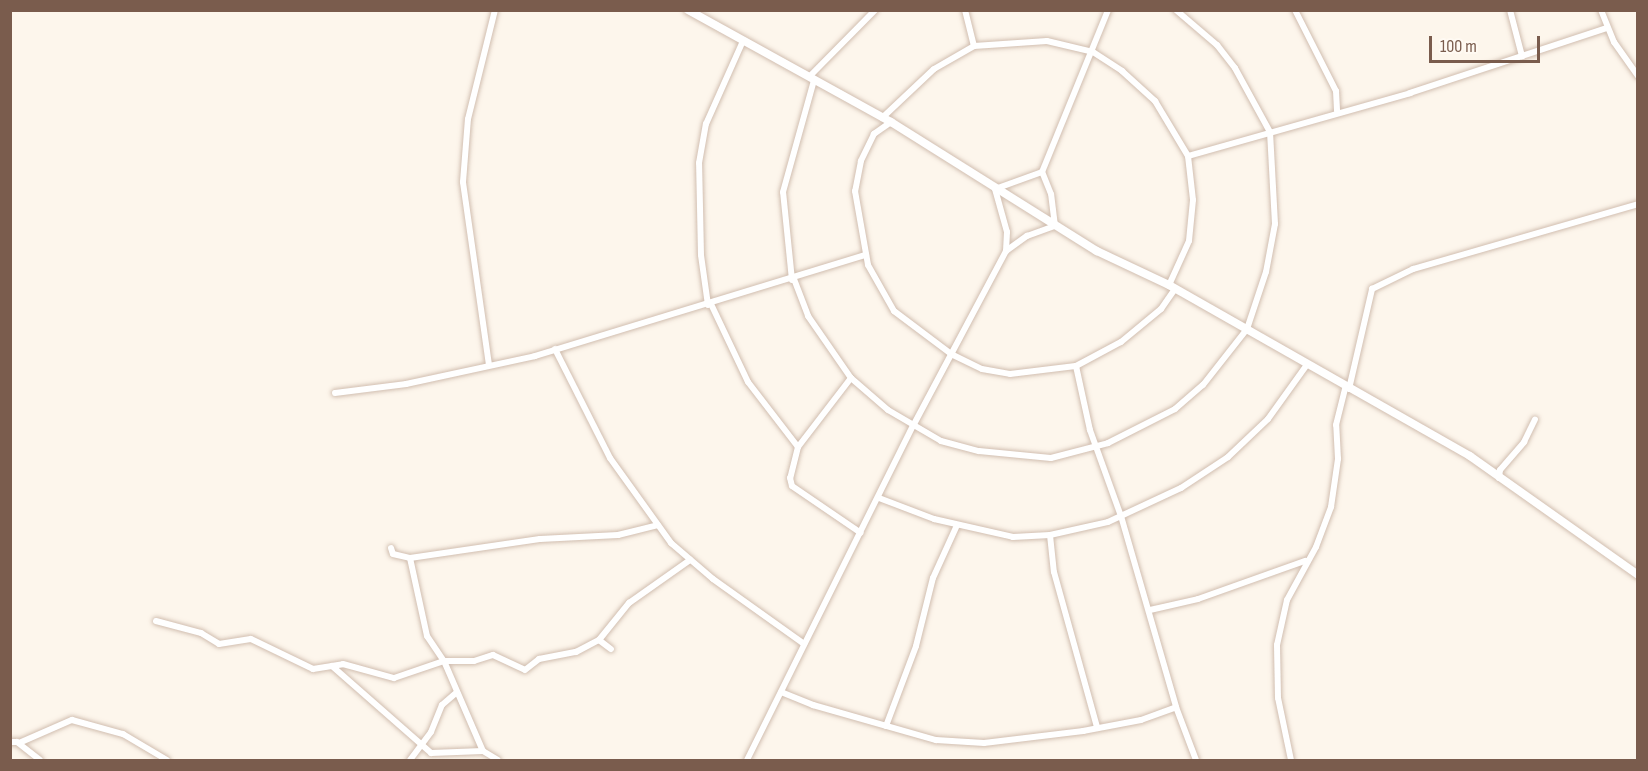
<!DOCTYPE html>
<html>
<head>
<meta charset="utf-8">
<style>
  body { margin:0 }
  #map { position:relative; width:1648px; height:771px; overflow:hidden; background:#fdf6ec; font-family:"Sofia Sans Condensed",sans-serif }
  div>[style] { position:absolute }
  .roads { filter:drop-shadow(0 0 2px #d1beb0) drop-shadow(0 0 2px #d1beb0) }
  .minor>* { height:6px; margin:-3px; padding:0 3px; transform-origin:3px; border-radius:3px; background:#fff }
  .tertiary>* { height:8px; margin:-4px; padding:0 4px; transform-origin:4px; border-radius:4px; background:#fff }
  span { translate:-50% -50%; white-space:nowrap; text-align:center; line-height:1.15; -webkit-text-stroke:6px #fffaf3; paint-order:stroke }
  .frame { position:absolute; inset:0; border:12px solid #7a5c4d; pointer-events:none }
  .scale { position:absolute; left:1429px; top:36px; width:111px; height:27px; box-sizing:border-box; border:3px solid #7a5c4d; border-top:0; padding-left:8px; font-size:18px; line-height:21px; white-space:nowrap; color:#7a5c4d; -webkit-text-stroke:4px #fffaf3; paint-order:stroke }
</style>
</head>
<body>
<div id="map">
  <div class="roads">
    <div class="minor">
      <div style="left:965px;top:10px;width:37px;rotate:76deg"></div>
      <div style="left:1295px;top:10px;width:91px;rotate:63.2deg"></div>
      <div style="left:1336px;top:91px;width:20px;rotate:87deg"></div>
      <div style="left:1510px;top:10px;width:48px;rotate:75.4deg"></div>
      <div style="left:1601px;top:10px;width:35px;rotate:68deg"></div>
      <div style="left:1614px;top:42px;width:42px;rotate:54.8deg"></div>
      <div style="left:809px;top:77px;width:94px;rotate:-45.4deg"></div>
      <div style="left:882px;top:118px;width:71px;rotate:-43.3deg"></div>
      <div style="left:934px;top:69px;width:46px;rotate:-29.9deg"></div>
      <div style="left:974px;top:46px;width:73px;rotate:-3.9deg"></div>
      <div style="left:1047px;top:41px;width:47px;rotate:13.4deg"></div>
      <div style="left:1093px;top:52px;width:35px;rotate:33deg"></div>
      <div style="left:1122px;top:71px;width:45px;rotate:42.3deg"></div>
      <div style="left:1155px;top:101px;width:64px;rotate:59deg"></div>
      <div style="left:1188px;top:156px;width:44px;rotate:83.5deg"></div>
      <div style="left:1193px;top:200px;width:41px;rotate:95.6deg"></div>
      <div style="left:1189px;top:241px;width:48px;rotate:114.4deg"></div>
      <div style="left:891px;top:122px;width:21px;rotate:145deg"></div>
      <div style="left:874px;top:134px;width:30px;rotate:116deg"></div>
      <div style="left:861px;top:161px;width:31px;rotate:101deg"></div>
      <div style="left:855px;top:191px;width:75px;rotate:80deg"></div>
      <div style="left:868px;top:265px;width:53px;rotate:60.5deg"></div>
      <div style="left:894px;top:311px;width:71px;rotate:37deg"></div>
      <div style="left:951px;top:354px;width:34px;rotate:26deg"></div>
      <div style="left:982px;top:369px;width:28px;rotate:10deg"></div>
      <div style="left:1010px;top:374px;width:66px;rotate:-6.9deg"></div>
      <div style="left:1076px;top:366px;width:51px;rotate:-28.1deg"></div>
      <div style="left:1121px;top:342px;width:52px;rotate:-39.5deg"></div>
      <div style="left:1161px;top:309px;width:24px;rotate:-55deg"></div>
      <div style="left:1188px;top:156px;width:231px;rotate:-15.8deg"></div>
      <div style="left:1410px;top:93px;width:207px;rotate:-18.3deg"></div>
      <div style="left:1006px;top:251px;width:26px;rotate:-36deg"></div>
      <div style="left:1027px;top:236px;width:30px;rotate:-20deg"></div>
      <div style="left:1055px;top:226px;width:32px;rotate:-97deg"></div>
      <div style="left:1051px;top:194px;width:24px;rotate:-112deg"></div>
      <div style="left:794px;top:279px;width:40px;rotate:69deg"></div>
      <div style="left:808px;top:316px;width:75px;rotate:55.3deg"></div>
      <div style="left:851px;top:378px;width:49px;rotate:40.9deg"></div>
      <div style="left:888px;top:410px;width:61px;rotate:30.3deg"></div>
      <div style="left:941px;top:441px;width:39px;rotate:15deg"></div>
      <div style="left:979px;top:451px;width:72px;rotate:5.6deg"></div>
      <div style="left:1051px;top:458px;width:59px;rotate:-14.7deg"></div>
      <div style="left:1108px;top:443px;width:75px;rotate:-26.9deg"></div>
      <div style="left:1175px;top:409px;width:37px;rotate:-41deg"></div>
      <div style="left:1203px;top:385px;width:71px;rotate:-51.8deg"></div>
      <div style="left:1247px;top:329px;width:60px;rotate:-71.6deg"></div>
      <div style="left:1266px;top:272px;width:49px;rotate:-79.4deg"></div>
      <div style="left:1275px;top:224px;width:92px;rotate:-93.1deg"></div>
      <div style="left:1270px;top:132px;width:73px;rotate:-118.7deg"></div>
      <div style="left:1235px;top:68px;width:29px;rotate:-128deg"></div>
      <div style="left:1217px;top:45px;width:54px;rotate:-139.5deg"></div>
      <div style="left:792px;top:280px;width:88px;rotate:-95.8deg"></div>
      <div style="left:783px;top:192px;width:116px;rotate:-74.5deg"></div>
      <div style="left:711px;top:304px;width:86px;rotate:64.6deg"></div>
      <div style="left:748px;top:382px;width:82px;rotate:52.4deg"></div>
      <div style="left:798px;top:447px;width:32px;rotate:104deg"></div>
      <div style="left:790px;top:478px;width:8px;rotate:76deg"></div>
      <div style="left:792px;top:486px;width:83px;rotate:34.3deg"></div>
      <div style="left:708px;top:305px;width:50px;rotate:-98deg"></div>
      <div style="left:701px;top:255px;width:92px;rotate:-91.2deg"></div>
      <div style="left:699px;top:163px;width:40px;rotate:-80deg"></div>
      <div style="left:706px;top:124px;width:91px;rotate:-66deg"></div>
      <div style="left:555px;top:349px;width:122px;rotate:63.2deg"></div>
      <div style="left:610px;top:458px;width:105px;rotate:54.3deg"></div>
      <div style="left:671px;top:543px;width:55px;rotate:40.6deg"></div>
      <div style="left:713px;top:579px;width:112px;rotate:35.5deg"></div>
      <div style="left:489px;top:365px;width:185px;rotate:-98.1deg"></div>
      <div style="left:463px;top:182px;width:63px;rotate:-85.5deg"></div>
      <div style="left:468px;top:119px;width:112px;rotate:-76.1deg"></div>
      <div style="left:1076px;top:366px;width:66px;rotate:77.7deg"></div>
      <div style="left:1090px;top:430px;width:91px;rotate:70.2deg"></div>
      <div style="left:1121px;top:516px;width:199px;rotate:73.9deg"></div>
      <div style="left:1176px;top:707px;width:57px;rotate:69.3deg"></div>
      <div style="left:1349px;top:389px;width:103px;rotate:-77deg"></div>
      <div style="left:1372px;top:289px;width:46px;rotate:-26deg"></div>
      <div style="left:1413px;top:269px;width:234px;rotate:-16.1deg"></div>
      <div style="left:335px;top:393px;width:72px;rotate:-7.2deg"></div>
      <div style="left:406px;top:384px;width:132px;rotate:-12.2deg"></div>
      <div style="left:535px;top:356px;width:346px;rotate:-17deg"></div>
      <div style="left:798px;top:447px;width:87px;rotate:-52.5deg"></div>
      <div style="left:1499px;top:478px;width:8px;rotate:-83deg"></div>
      <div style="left:1500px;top:470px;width:37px;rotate:-49deg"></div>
      <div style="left:1524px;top:442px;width:25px;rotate:-64deg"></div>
      <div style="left:879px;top:498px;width:59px;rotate:20.9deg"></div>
      <div style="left:934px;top:519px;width:81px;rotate:12.8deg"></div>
      <div style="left:1013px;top:537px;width:37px;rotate:-3deg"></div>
      <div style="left:1050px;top:535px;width:59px;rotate:-12.6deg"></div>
      <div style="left:1108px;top:522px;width:81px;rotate:-25deg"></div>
      <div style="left:1181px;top:488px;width:56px;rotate:-33.4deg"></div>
      <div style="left:1228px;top:457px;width:55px;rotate:-43.5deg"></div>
      <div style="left:1268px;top:419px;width:65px;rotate:-54.4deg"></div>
      <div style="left:1050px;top:535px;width:37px;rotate:84deg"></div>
      <div style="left:1054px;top:572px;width:161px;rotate:74.5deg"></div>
      <div style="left:391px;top:548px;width:6px;rotate:72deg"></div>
      <div style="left:393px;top:554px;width:17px;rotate:13deg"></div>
      <div style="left:410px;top:558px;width:80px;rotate:77.7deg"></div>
      <div style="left:427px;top:636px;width:30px;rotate:56deg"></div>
      <div style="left:444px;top:661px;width:30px"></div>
      <div style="left:474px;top:661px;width:20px;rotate:-18deg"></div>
      <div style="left:493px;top:655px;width:35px;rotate:25deg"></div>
      <div style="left:525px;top:670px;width:18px;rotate:-38deg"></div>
      <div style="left:539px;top:659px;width:38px;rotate:-11deg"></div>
      <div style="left:576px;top:652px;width:26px;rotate:-28deg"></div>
      <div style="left:599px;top:640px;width:15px;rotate:37deg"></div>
      <div style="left:410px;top:558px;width:131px;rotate:-8.3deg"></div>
      <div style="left:540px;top:539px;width:78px;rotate:-2.9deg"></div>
      <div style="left:618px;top:535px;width:41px;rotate:-14deg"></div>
      <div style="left:1150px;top:610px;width:49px;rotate:-12.9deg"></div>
      <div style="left:1198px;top:599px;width:114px;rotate:-19.6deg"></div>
      <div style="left:156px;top:621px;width:47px;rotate:14.9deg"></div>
      <div style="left:201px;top:633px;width:21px;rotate:31deg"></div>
      <div style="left:219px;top:644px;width:32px;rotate:-9deg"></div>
      <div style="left:251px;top:639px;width:69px;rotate:25.8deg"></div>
      <div style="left:313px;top:669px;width:30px;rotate:-9deg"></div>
      <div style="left:343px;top:664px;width:53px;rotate:15.4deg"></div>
      <div style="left:394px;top:678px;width:53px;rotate:-18.8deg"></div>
      <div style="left:444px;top:661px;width:98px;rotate:66.6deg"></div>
      <div style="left:483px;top:751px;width:17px;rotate:31deg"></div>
      <div style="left:599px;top:640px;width:48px;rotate:-51deg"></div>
      <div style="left:629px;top:603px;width:75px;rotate:-35.2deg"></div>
      <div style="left:332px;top:666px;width:132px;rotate:41.3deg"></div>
      <div style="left:431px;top:753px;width:52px;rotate:-2.2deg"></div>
      <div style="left:781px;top:692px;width:35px;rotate:22deg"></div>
      <div style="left:813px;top:705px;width:128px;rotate:15.9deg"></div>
      <div style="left:936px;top:740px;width:48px;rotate:3.6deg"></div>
      <div style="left:984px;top:743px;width:100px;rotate:-6.9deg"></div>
      <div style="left:1083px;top:731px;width:59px;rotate:-10.7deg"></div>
      <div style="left:1141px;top:720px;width:37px;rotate:-20deg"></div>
      <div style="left:886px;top:726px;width:85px;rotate:-69.4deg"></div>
      <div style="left:916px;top:646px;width:70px;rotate:-76deg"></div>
      <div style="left:933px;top:578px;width:58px;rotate:-65.6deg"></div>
      <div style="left:10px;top:742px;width:7px"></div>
      <div style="left:17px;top:742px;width:29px;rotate:38deg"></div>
      <div style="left:19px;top:743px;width:58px;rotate:-23.5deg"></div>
      <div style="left:72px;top:720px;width:53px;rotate:15.4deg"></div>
      <div style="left:123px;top:734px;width:51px;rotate:30.6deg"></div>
      <div style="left:410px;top:760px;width:35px;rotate:-53deg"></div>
      <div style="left:431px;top:732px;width:29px;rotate:-68deg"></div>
      <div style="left:442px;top:705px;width:18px;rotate:-41deg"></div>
      <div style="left:747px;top:760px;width:373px;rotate:-63.6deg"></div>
      <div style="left:913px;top:426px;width:198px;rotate:-62deg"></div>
      <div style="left:1006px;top:251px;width:19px;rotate:-87deg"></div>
      <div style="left:1007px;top:232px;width:45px;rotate:-105.6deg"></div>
      <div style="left:995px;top:189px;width:50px;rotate:-19.9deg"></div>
      <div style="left:1042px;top:172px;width:175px;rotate:-67.8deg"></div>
      <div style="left:1291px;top:760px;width:63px;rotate:-101.8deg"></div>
      <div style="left:1278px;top:698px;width:53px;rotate:-91.1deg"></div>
      <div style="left:1277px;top:645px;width:46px;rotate:-77.5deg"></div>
      <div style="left:1287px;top:600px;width:60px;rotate:-61.3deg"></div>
      <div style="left:1316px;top:547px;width:43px;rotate:-69.4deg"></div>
      <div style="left:1331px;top:507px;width:49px;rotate:-81.7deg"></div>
      <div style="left:1338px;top:459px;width:34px;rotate:-93deg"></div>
      <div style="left:1336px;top:425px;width:38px;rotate:-76deg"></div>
    </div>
    <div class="tertiary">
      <div style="left:688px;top:10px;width:232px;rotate:28.9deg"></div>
      <div style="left:891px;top:122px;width:243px;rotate:32.1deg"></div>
      <div style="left:1097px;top:251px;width:80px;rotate:25.3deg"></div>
      <div style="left:1169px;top:285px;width:346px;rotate:29.6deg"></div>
      <div style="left:1470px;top:456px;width:206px;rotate:35.3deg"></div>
    </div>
  </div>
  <div class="frame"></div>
  <div class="scale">100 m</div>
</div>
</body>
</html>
